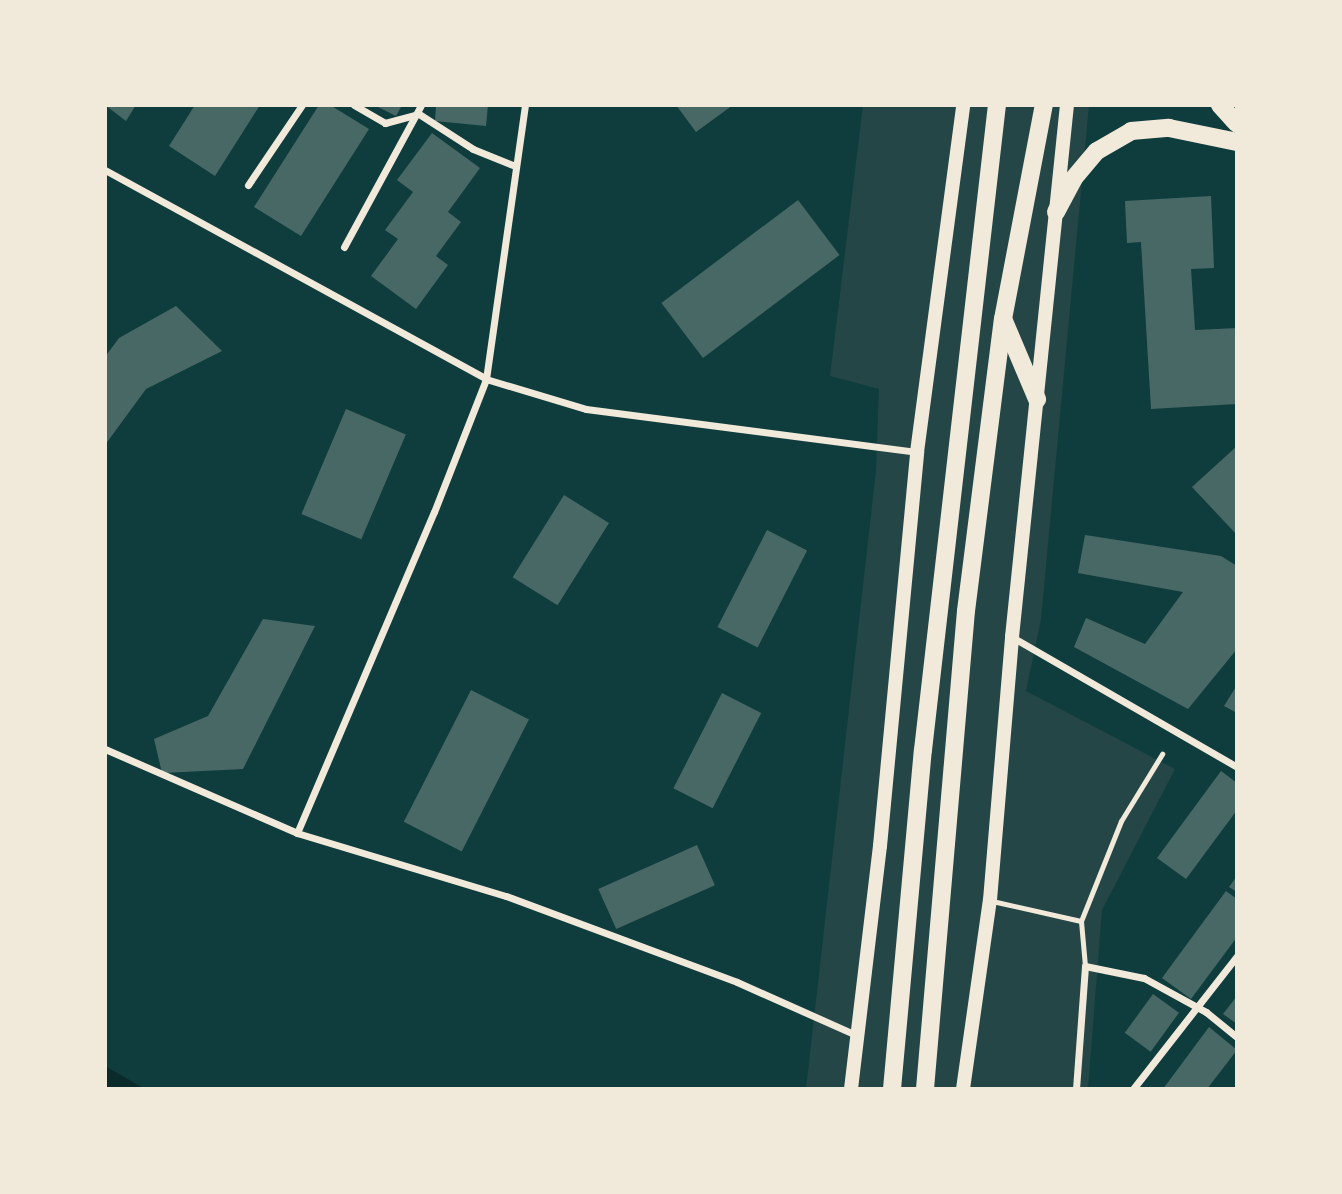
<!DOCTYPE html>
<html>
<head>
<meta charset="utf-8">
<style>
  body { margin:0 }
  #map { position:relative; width:1342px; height:1194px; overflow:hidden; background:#0f3d3e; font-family:Bitter,serif }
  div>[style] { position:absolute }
  .green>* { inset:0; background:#244646 }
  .water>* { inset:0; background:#0a2a2b }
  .building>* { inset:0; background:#486865; transform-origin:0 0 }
  .service>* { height:5px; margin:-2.5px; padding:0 2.5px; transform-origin:2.5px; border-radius:2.5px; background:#f1e9da }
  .minor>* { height:7px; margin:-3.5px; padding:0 3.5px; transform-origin:3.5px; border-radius:3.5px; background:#f1e9da }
  .secondary>* { height:14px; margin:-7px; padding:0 7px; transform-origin:7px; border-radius:7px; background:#f1e9da }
  .primary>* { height:18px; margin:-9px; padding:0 9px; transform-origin:9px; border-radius:9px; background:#f1e9da }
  span { translate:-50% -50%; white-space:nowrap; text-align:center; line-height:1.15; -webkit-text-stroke:6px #f1e9da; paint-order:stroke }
  .frame { position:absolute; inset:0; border:107px solid #f1e9da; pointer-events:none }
</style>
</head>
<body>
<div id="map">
  <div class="green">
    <div style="clip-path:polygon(863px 105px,1089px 105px,1041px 619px,1026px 691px,1175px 769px,1102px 910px,1088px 1089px,806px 1089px,876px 471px,879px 389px,830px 376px)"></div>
  </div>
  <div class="water">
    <div style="clip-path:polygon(105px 1066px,145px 1089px,105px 1089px)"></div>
  </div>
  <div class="building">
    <div style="clip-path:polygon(105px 105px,136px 105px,126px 121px)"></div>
    <div style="clip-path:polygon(195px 105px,260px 105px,215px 176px,169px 146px)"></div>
    <div style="clip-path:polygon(319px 105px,330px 105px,369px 129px,301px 236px,254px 207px)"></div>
    <div style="clip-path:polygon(374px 105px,402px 105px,396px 116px)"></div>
    <div style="clip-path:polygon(436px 105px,488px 105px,486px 126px,435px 121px)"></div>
    <div style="clip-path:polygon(676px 105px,733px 105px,696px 132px)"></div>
    <div style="clip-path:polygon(432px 133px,480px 168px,448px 212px,461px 222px,436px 256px,448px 265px,416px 309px,371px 276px,398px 239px,385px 230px,413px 192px,397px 180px)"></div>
    <div style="clip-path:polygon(1211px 196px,1214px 268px,1191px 269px,1195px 330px,1237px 328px,1237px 404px,1151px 409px,1141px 242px,1127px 243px,1125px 201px)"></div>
    <div style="left:798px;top:200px;width:69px;height:171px;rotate:53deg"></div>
    <div style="clip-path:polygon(176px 306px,222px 351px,146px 389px,105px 445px,105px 357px,119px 338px)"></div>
    <div style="left:346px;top:409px;width:65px;height:114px;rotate:23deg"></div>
    <div style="clip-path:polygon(1237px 446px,1237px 535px,1192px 487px)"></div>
    <div style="left:564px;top:495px;width:53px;height:97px;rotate:32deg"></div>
    <div style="left:767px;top:530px;width:45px;height:109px;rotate:27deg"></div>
    <div style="clip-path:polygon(1085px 535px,1221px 556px,1237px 566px,1237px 649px,1188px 709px,1074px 647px,1086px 618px,1145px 644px,1183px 592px,1078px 573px)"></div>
    <div style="clip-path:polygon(263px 619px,315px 626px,243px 769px,162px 773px,154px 739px,208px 716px)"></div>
    <div style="clip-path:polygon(1237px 685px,1237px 713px,1224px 706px)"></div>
    <div style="left:471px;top:690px;width:65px;height:148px;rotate:27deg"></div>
    <div style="left:722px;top:693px;width:44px;height:107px;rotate:27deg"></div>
    <div style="clip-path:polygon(1221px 771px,1237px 783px,1237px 810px,1186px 879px,1157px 858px)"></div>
    <div style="left:697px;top:845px;width:44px;height:108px;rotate:66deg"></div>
    <div style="clip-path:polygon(1237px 876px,1237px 892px,1229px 887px)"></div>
    <div style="clip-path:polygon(1226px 891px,1237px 899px,1237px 937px,1191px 999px,1162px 978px)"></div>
    <div style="left:1153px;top:994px;width:32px;height:48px;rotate:36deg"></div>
    <div style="clip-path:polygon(1237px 996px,1237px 1024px,1223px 1014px)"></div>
    <div style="clip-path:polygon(1209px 1027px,1237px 1050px,1207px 1089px,1163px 1089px)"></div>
  </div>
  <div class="service">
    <div style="left:992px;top:901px;width:91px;rotate:12.7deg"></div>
    <div style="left:1085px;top:966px;width:45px;rotate:-95.1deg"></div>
    <div style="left:1081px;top:921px;width:108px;rotate:-68.2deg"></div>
    <div style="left:1121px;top:821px;width:79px;rotate:-58.5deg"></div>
  </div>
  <div class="minor">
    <div style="left:354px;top:105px;width:36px;rotate:30deg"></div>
    <div style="left:385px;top:123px;width:35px;rotate:-15deg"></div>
    <div style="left:419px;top:114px;width:64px;rotate:32.9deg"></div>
    <div style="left:473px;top:149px;width:45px;rotate:22deg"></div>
    <div style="left:105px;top:170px;width:435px;rotate:28.7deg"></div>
    <div style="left:486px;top:379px;width:104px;rotate:16.7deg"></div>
    <div style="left:586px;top:409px;width:333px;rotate:7.4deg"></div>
    <div style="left:248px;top:185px;width:97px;rotate:-56deg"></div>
    <div style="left:344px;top:247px;width:162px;rotate:-61.5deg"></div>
    <div style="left:1012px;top:637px;width:260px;rotate:30deg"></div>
    <div style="left:105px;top:749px;width:210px;rotate:23.6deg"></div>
    <div style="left:297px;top:833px;width:218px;rotate:16.8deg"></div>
    <div style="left:506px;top:896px;width:246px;rotate:20.4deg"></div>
    <div style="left:737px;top:982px;width:130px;rotate:24deg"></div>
    <div style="left:297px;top:833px;width:349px;rotate:-66.9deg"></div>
    <div style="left:434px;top:512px;width:143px;rotate:-68.6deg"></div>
    <div style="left:486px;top:379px;width:277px;rotate:-81.9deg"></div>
    <div style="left:1076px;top:1089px;width:123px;rotate:-85.8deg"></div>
    <div style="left:1085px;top:966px;width:60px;rotate:11.5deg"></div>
    <div style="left:1144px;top:978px;width:71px;rotate:28.7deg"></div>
    <div style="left:1206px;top:1012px;width:40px;rotate:39deg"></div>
    <div style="left:1133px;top:1089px;width:169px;rotate:-52deg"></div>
  </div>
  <div class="secondary">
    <div style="left:851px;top:1089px;width:245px;rotate:-83.2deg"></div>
    <div style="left:880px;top:846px;width:396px;rotate:-84.6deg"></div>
    <div style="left:917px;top:452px;width:350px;rotate:-82.4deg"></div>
    <div style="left:963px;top:1089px;width:191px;rotate:-81.9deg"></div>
    <div style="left:990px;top:900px;width:264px;rotate:-85.2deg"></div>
    <div style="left:1012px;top:637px;width:535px;rotate:-84.1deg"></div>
  </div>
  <div class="primary">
    <div style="left:1220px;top:105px;width:25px;rotate:48deg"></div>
    <div style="left:1056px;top:212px;width:38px;rotate:-62deg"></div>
    <div style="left:1074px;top:178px;width:35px;rotate:-50deg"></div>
    <div style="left:1097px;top:151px;width:39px;rotate:-30deg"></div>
    <div style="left:1131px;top:131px;width:38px;rotate:-5deg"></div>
    <div style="left:1169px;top:128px;width:69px;rotate:11.6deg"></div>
    <div style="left:1004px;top:321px;width:85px;rotate:67.1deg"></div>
    <div style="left:892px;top:1089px;width:340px;rotate:-84.8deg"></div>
    <div style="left:923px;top:750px;width:649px;rotate:-83.46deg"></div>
    <div style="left:925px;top:1089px;width:480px;rotate:-85.1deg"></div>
    <div style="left:966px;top:611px;width:294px;rotate:-82.8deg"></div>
    <div style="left:1003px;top:319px;width:218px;rotate:-79.2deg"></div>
  </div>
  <div class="frame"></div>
</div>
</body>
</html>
